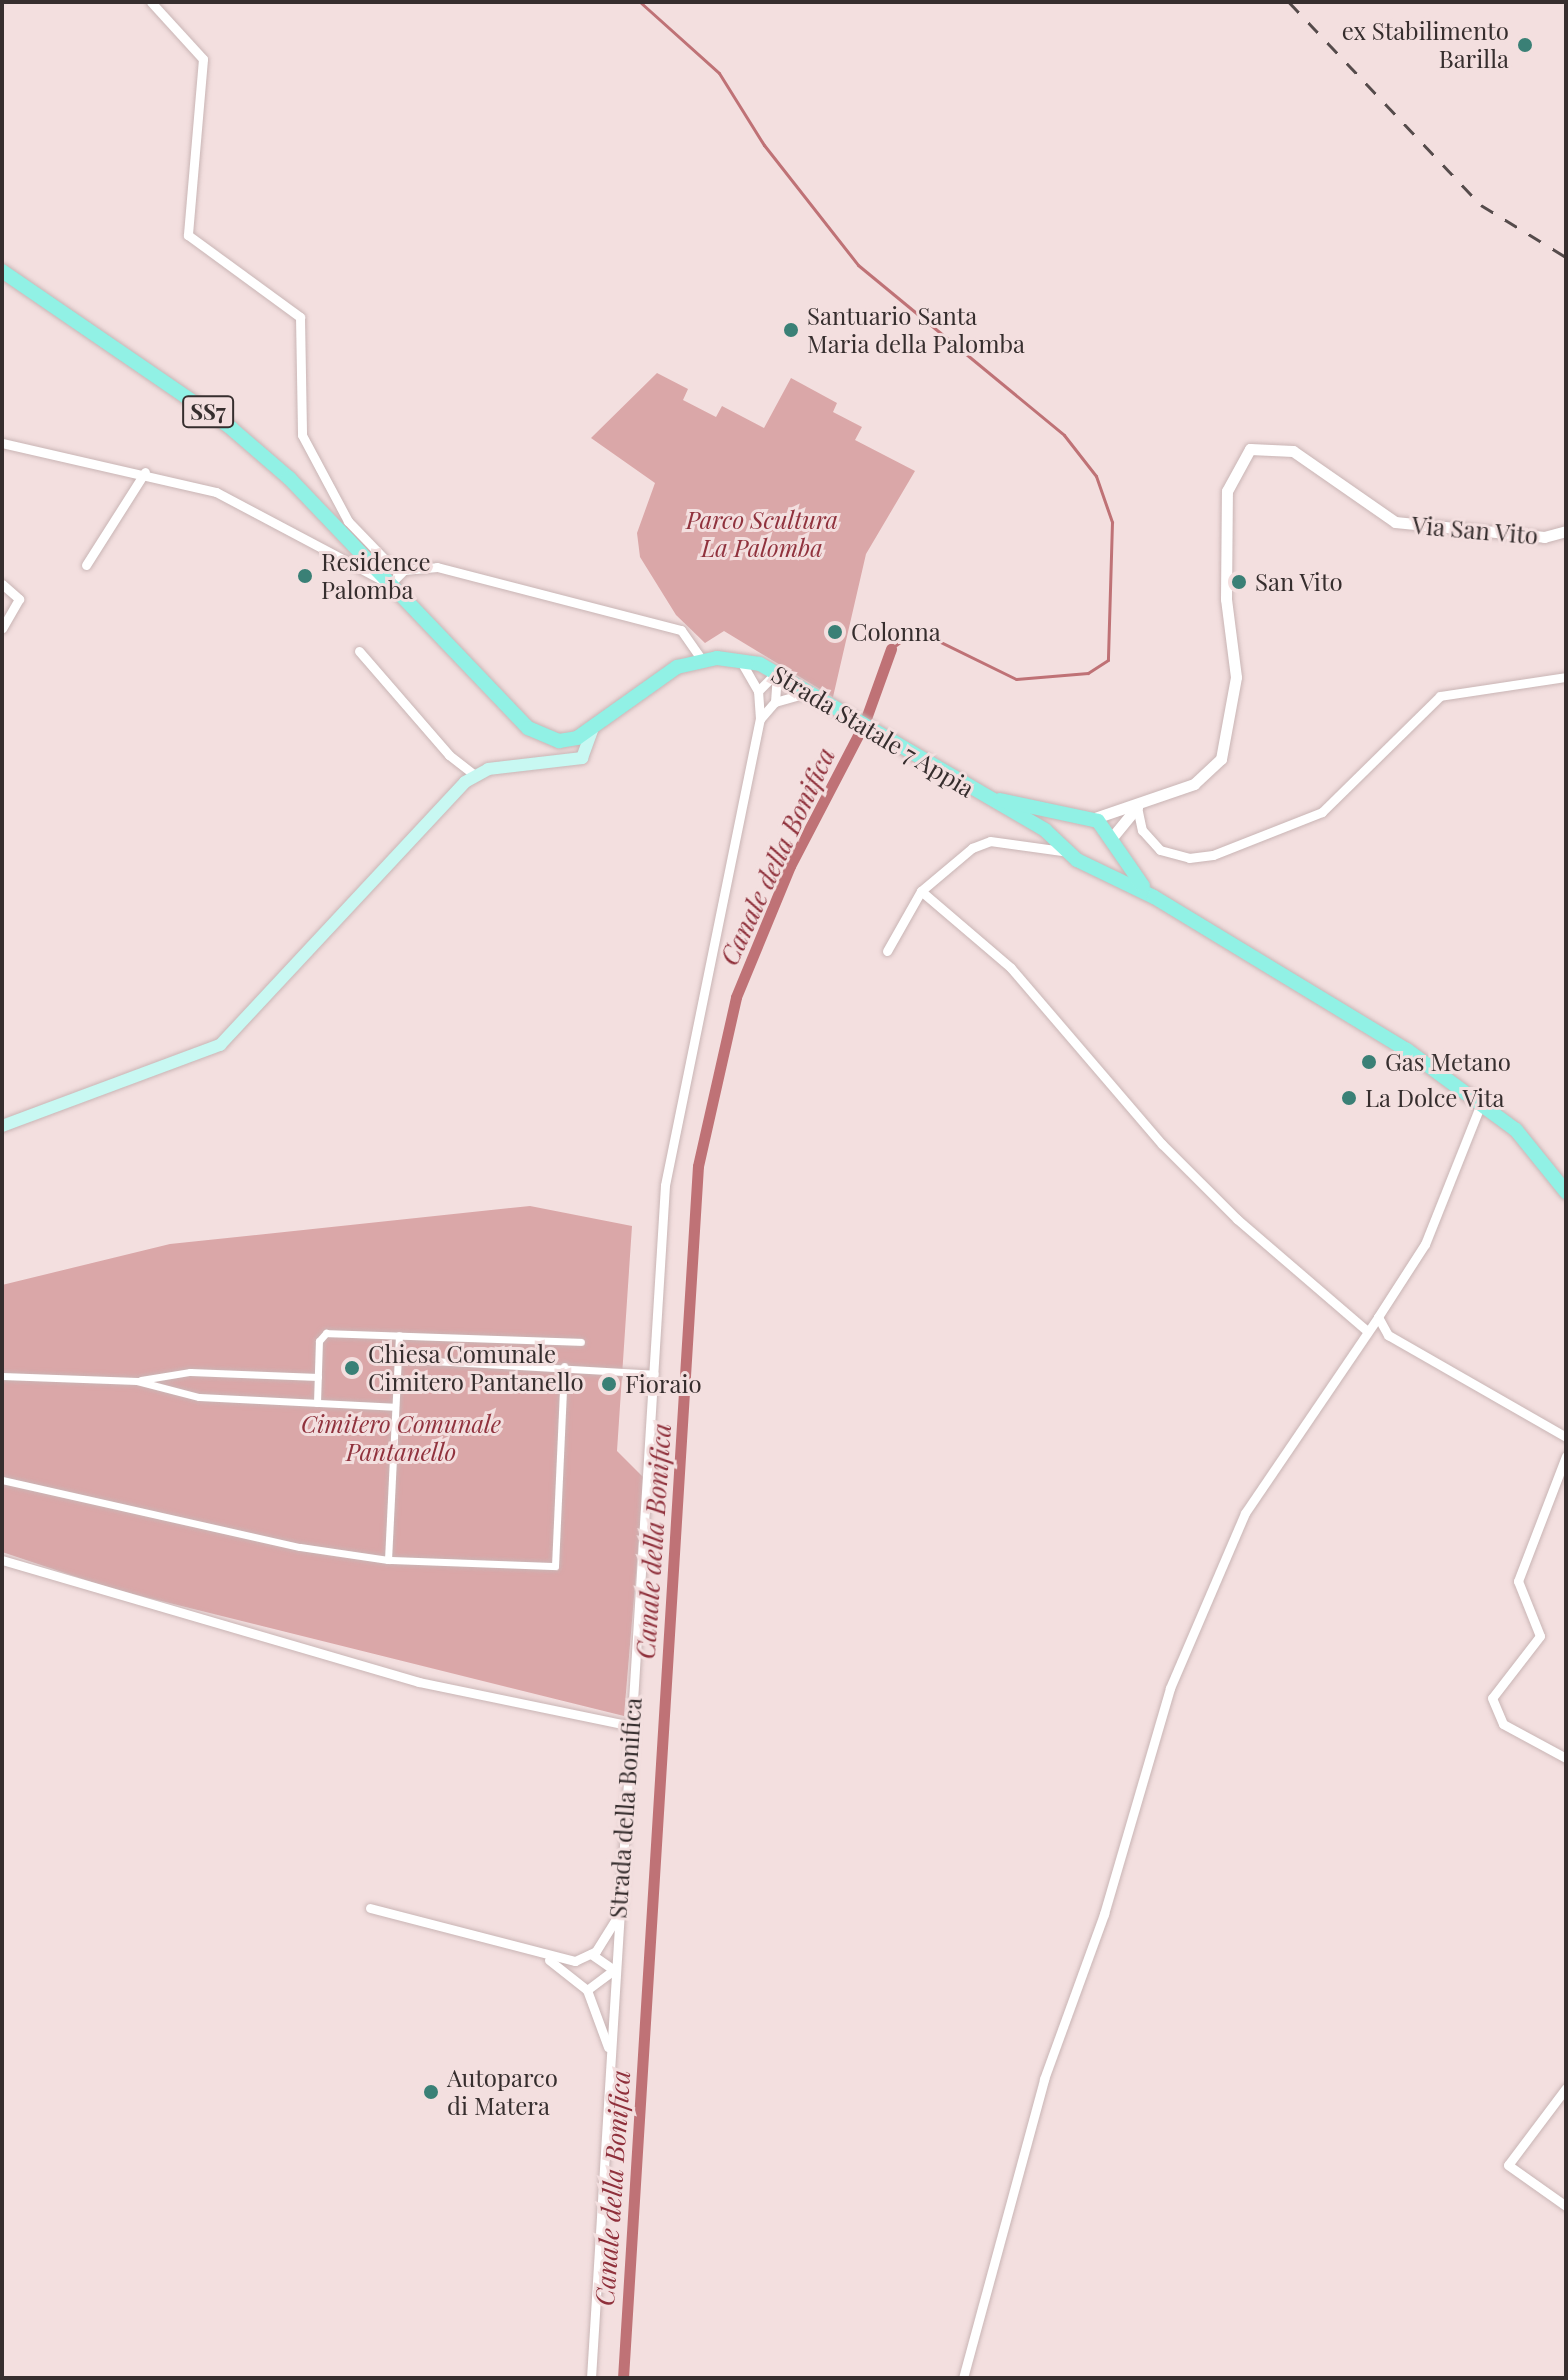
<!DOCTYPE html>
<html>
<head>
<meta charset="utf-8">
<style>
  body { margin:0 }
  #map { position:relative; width:1568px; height:2380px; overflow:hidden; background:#f3dfdf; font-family:"Playfair Display",serif }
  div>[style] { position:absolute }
  .green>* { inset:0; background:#daa7a8 }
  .stream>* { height:3px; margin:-1.5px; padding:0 1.5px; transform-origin:1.5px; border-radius:1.5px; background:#bf7276 }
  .canal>* { height:11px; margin:-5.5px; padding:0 5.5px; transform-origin:5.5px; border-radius:5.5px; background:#bf7276 }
  .roads { filter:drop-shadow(0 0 2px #c9b5b5) drop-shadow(0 0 2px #c9b5b5) }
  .pedestrian>* { height:7px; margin:-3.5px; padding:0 3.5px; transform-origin:3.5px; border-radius:3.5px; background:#fff }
  .minor>* { height:9px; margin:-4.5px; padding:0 4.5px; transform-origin:4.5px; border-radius:4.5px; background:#fff }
  .tertiary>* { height:11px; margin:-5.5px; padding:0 5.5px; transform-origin:5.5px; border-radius:5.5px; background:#fff }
  .secondary>* { height:12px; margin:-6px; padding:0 6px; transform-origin:6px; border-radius:6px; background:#c8f8f2 }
  .primary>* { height:14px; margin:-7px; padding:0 7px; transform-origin:7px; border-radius:7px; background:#91f1e5 }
  .rail>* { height:3px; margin-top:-1.5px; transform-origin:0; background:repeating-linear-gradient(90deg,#554b4b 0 14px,transparent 0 28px) }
  .dots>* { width:22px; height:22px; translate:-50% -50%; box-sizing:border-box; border:4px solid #f3dfdf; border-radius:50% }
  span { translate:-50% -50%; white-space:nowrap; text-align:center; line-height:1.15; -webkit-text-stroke:6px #f3dfdf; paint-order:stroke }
  .shield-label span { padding:2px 6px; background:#f3dfdf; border:2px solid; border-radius:6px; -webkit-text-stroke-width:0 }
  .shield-label { font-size:22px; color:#362e2e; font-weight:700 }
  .poi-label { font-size:24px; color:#362e2e }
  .right { translate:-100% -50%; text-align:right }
  .left { translate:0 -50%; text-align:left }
  .park-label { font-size:24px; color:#90323d; font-style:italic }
  .street-label { font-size:24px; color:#362e2e }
  .water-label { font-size:26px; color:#8f303b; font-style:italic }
  .frame { position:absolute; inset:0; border:4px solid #362e2e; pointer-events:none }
</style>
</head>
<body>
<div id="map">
  <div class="green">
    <div style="clip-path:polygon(657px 373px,688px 389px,683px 400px,716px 417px,722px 406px,764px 428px,791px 378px,837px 403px,833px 412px,862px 427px,855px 440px,915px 471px,866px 554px,833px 697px,724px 631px,705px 643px,676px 615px,640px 557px,637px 533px,655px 483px,591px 438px)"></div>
    <div style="clip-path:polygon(530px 1206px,632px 1226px,617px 1451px,644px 1478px,624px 1716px,113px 1589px,2px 1552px,2px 1285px,170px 1244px)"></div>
  </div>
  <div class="stream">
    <div style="left:640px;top:2px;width:106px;rotate:41.9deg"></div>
    <div style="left:719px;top:73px;width:85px;rotate:58deg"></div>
    <div style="left:764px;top:145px;width:152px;rotate:51.9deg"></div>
    <div style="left:858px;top:265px;width:267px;rotate:39.5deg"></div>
    <div style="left:1064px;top:435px;width:52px;rotate:52deg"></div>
    <div style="left:1096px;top:476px;width:49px;rotate:70.8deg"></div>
    <div style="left:1112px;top:522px;width:138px;rotate:91.7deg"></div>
    <div style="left:1108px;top:660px;width:24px;rotate:147deg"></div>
    <div style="left:1088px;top:673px;width:72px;rotate:175.2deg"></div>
    <div style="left:1016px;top:679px;width:111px;rotate:-153.9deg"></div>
    <div style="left:916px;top:630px;width:31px;rotate:143deg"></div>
  </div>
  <div class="canal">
    <div style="left:623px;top:2378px;width:1214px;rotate:-86.46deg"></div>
    <div style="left:698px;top:1166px;width:173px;rotate:-77.3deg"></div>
    <div style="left:736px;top:997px;width:142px;rotate:-67.6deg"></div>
    <div style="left:790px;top:866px;width:160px;rotate:-62.5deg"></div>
    <div style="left:864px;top:724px;width:80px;rotate:-70.2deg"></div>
  </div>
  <div class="roads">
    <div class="pedestrian">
      <div style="left:397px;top:1359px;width:258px;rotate:3.3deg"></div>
      <div style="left:2px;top:1376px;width:135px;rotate:2.1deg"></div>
      <div style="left:137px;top:1381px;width:64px;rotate:14.5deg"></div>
      <div style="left:199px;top:1397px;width:195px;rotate:2.9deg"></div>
      <div style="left:141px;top:1380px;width:50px;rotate:-9.3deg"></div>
      <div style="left:190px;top:1372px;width:128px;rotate:2.2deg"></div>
      <div style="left:317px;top:1403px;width:62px;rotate:-88.2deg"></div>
      <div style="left:319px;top:1341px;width:11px;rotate:-49deg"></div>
      <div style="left:326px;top:1333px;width:255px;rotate:2deg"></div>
      <div style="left:2px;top:1480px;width:305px;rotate:12.7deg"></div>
      <div style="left:300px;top:1547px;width:89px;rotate:8.4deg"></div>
      <div style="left:388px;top:1560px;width:167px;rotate:2.1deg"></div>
      <div style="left:555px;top:1566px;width:200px;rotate:-87.4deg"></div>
      <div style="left:388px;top:1560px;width:225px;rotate:-87.2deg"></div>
    </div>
    <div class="minor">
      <div style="left:151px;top:2px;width:77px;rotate:47.6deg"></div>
      <div style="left:203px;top:59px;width:177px;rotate:94.9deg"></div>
      <div style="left:188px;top:235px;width:139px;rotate:36.2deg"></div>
      <div style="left:300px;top:317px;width:118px;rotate:89deg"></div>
      <div style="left:302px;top:435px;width:98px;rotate:61.9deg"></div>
      <div style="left:348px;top:521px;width:72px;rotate:46.1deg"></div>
      <div style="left:2px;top:443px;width:220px;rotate:12.9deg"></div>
      <div style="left:216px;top:492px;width:197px;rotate:27.9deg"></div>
      <div style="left:390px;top:584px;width:20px;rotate:-45deg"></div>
      <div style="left:404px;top:570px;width:33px;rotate:-5deg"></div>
      <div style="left:437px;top:567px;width:252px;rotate:14.5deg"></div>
      <div style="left:681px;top:630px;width:37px;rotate:55deg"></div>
      <div style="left:86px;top:565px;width:110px;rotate:-57.6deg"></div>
      <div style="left:2px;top:584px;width:23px;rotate:41deg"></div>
      <div style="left:19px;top:599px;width:34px;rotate:120deg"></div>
      <div style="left:359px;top:651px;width:138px;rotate:49.1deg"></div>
      <div style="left:449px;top:755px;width:33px;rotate:38deg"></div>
      <div style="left:758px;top:691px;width:27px;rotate:-45deg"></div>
      <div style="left:775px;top:702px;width:35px;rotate:-16deg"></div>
      <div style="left:760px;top:719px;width:23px;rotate:-49deg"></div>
      <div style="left:775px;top:702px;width:30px;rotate:-86deg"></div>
      <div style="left:1137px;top:807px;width:24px;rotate:78deg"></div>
      <div style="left:1142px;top:830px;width:27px;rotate:48deg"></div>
      <div style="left:1160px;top:850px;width:30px;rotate:15deg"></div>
      <div style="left:1189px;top:858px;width:24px;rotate:-7deg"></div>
      <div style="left:1213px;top:855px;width:117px;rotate:-21.5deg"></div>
      <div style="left:1322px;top:812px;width:165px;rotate:-44.5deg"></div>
      <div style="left:1440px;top:696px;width:127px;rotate:-8.6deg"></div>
      <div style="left:921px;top:891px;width:118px;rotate:40.5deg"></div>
      <div style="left:1011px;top:968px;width:232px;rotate:49.4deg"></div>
      <div style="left:1162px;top:1144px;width:106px;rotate:45deg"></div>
      <div style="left:1237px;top:1219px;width:172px;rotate:40.7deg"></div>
      <div style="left:887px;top:951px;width:69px;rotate:-60.5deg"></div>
      <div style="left:921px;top:891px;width:67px;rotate:-40.1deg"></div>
      <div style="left:972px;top:848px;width:19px;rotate:-21deg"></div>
      <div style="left:990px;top:841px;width:80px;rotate:7.9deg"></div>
      <div style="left:1482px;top:1101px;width:154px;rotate:111.7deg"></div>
      <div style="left:1425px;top:1244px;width:87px;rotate:122.8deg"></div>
      <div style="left:1378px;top:1317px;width:21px;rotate:61deg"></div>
      <div style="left:1388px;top:1335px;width:205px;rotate:29.8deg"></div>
      <div style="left:1566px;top:1456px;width:134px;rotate:111deg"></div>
      <div style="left:1518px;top:1581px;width:59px;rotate:68.2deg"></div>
      <div style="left:1540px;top:1636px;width:78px;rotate:127.7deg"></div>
      <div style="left:1492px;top:1698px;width:28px;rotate:67deg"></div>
      <div style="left:1503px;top:1724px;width:72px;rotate:28.4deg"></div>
      <div style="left:2px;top:1560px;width:434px;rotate:16.3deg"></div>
      <div style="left:419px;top:1682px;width:217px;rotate:11.7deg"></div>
      <div style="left:370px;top:1908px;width:212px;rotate:14.5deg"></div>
      <div style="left:575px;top:1961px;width:23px;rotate:-25deg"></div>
      <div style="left:596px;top:1951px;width:36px;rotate:-58deg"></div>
      <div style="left:549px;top:1960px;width:48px;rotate:38.3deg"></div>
      <div style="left:587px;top:1990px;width:61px;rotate:69.8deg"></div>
      <div style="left:587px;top:1990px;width:34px;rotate:-37deg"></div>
      <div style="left:614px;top:1970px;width:28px;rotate:-145deg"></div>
      <div style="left:1566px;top:2088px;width:96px;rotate:127deg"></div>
      <div style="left:1508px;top:2165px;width:71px;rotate:35.3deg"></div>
      <div style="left:591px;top:2378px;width:1195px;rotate:-86.45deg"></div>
      <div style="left:665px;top:1185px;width:476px;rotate:-78.5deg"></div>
      <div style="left:760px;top:719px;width:28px;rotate:-94deg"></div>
      <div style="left:758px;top:691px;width:34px;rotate:-120deg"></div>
      <div style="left:963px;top:2378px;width:310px;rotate:-74.8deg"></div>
      <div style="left:1044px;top:2079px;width:176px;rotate:-70deg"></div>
      <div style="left:1104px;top:1914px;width:235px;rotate:-73.7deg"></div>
      <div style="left:1170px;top:1688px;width:190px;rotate:-66.8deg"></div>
      <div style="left:1245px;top:1513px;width:237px;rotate:-55.8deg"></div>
    </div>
    <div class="tertiary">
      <div style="left:1092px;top:819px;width:108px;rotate:-18.9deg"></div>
      <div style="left:1194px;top:784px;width:37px;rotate:-43deg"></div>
      <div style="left:1221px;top:759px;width:83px;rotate:-79.6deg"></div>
      <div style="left:1236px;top:677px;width:79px;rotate:-97.3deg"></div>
      <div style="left:1226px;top:599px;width:108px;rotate:-89.5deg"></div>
      <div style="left:1227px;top:491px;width:48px;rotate:-61.3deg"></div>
      <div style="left:1250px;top:449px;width:43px;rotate:2.7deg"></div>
      <div style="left:1293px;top:451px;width:124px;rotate:34.8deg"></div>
      <div style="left:1395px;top:522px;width:150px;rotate:5.7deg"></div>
      <div style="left:1544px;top:537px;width:23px;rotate:-15deg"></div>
      <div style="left:1110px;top:840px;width:43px;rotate:-50.7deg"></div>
    </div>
    <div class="secondary">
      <div style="left:2px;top:1126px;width:233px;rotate:-20.4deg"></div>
      <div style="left:220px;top:1045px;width:359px;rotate:-47deg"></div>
      <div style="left:465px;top:782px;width:26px;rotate:-29deg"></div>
      <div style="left:488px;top:769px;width:95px;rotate:-6.7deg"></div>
      <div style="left:582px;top:758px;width:32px;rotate:-70deg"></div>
    </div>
    <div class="primary">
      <div style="left:2px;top:271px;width:278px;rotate:34.4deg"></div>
      <div style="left:231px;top:428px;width:77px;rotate:40.8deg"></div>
      <div style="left:289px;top:478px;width:346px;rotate:46.3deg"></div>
      <div style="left:528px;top:728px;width:34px;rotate:23deg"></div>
      <div style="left:559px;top:741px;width:18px;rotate:-9deg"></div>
      <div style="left:577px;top:738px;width:123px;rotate:-35.4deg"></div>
      <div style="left:677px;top:667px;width:41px;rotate:-12.7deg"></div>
      <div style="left:717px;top:658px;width:43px;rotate:7.9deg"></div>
      <div style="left:760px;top:664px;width:330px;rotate:30.2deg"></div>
      <div style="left:1045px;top:830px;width:44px;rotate:43.2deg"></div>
      <div style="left:1077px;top:860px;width:85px;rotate:25.7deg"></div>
      <div style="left:1154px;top:897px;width:296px;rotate:31.2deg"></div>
      <div style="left:1407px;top:1050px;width:135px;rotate:36.3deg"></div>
      <div style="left:1516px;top:1130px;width:80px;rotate:51.1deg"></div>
      <div style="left:1000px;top:800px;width:100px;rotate:12.1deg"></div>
      <div style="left:1098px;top:821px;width:79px;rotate:55.3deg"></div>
    </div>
  </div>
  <div class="rail">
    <div style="left:1289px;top:2px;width:279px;rotate:46.6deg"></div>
    <div style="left:1481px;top:205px;width:100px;rotate:31.5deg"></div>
  </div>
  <div class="dots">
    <div style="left:1525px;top:45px;background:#3a8076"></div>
    <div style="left:791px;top:330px;background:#3a8076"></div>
    <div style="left:305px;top:576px;background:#3a8076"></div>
    <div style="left:1239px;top:582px;background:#3a8076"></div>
    <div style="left:835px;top:632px;background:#3a8076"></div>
    <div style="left:1369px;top:1062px;background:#3a8076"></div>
    <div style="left:1349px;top:1098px;background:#3a8076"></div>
    <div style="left:352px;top:1368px;background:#3a8076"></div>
    <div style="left:609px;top:1384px;background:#3a8076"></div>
    <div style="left:431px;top:2092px;background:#3a8076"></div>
  </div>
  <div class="shield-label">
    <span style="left:208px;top:412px">SS7</span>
  </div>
  <div class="poi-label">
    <span class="right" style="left:1509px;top:45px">ex Stabilimento<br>Barilla</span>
    <span class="left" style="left:807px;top:330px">Santuario Santa<br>Maria della Palomba</span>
    <span class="left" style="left:321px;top:576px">Residence<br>Palomba</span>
    <span class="left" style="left:1255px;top:582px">San Vito</span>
    <span class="left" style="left:851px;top:632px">Colonna</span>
    <span class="left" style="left:1385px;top:1062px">Gas Metano</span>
    <span class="left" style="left:1365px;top:1098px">La Dolce Vita</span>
    <span class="left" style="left:368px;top:1368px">Chiesa Comunale<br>Cimitero Pantanello</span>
    <span class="left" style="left:625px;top:1384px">Fioraio</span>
    <span class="left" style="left:447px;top:2092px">Autoparco<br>di Matera</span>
  </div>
  <div class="park-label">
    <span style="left:762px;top:534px">Parco Scultura<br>La Palomba</span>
    <span style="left:401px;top:1438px">Cimitero Comunale<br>Pantanello</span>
  </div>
  <div class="street-label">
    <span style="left:1475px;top:530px;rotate:5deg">Via San Vito</span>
    <span style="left:873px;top:731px;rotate:31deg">Strada Statale 7 Appia</span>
    <span style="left:625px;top:1808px;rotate:-86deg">Strada della Bonifica</span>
  </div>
  <div class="water-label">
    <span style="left:777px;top:856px;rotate:-65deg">Canale della Bonifica</span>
    <span style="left:653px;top:1541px;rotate:-86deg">Canale della Bonifica</span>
    <span style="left:612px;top:2188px;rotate:-86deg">Canale della Bonifica</span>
  </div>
  <div class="frame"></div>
</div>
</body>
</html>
